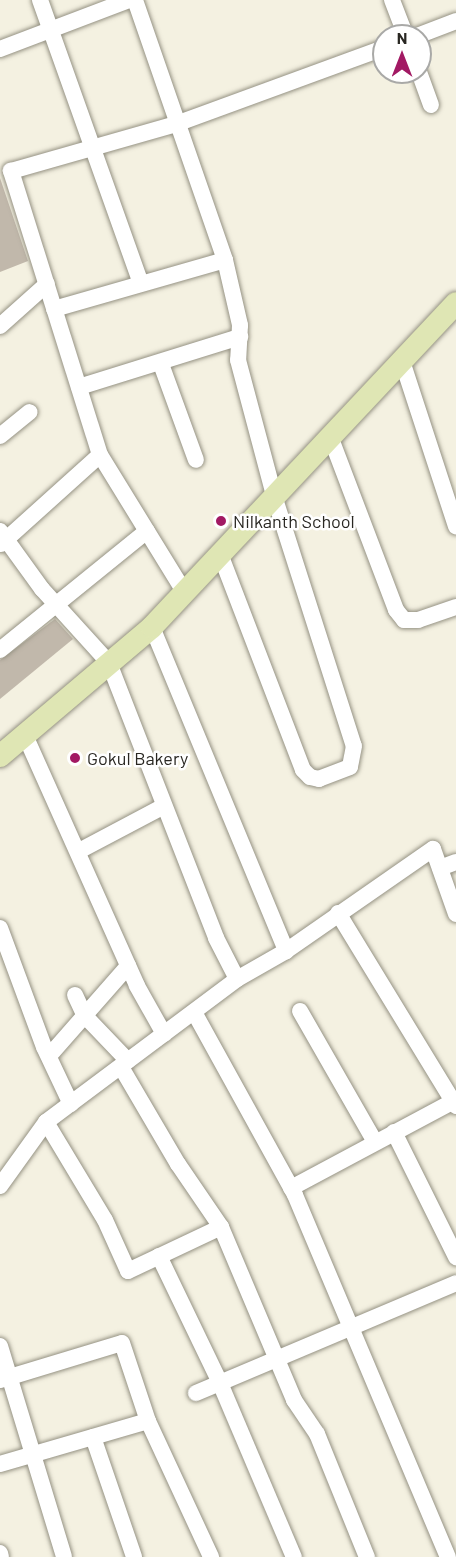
<!DOCTYPE html>
<html>
<head>
<meta charset="utf-8">
<style>
  body { margin:0 }
  #map { position:relative; width:456px; height:1557px; overflow:hidden; background:#f4f1e1; font-family:Barlow,sans-serif }
  div>[style] { position:absolute }
  .building>* { inset:0; background:#c1b8ab }
  .roads { filter:drop-shadow(0 0 2px #959283) drop-shadow(0 0 2px #959283) }
  .street>* { height:16px; margin:-8px; padding:0 8px; transform-origin:8px; border-radius:8px; background:#fff }
  .secondary>* { height:22px; margin:-11px; padding:0 11px; transform-origin:11px; border-radius:11px; background:#dfe6b4 }
  .dots>* { width:16px; height:16px; translate:-50% -50%; box-sizing:border-box; border:3px solid #fff; border-radius:50% }
  span { translate:-50% -50%; white-space:nowrap; text-align:center; line-height:1.15; -webkit-text-stroke:5px #fff; paint-order:stroke }
  .poi-label { font-size:18px; color:#292722 }
  .left { translate:0 -50%; text-align:left }
  .north { position:absolute; left:372px; top:24px; width:60px; height:60px; box-sizing:border-box; background:#fff; border:2px solid #a9a9a7; border-radius:50%; rotate:0deg; font-size:16px; font-weight:700; line-height:24px; text-align:center; color:#292722 }
  .north::after { content:''; display:block; margin:auto; width:21px; height:27px; background:#a21963; clip-path:polygon(50% 0,100% 100%,50% 72%,0 100%) }
</style>
</head>
<body>
<div id="map">
  <div class="building">
    <div style="clip-path:polygon(0 178px,28px 261px,0 272px)"></div>
    <div style="clip-path:polygon(55px 619px,73px 639px,0 699px,0 660px)"></div>
  </div>
  <div class="roads">
    <div class="street">
      <div style="left:40px;top:0;width:300px;rotate:70.4deg"></div>
      <div style="left:135px;top:0;width:275px;rotate:70.9deg"></div>
      <div style="left:225px;top:260px;width:67px;rotate:77deg"></div>
      <div style="left:240px;top:325px;width:35px;rotate:93deg"></div>
      <div style="left:238px;top:360px;width:144px;rotate:75.1deg"></div>
      <div style="left:275px;top:499px;width:259px;rotate:72.3deg"></div>
      <div style="left:354px;top:746px;width:21px;rotate:101deg"></div>
      <div style="left:350px;top:767px;width:33px;rotate:159deg"></div>
      <div style="left:319px;top:779px;width:9px;rotate:-167deg"></div>
      <div style="left:310px;top:777px;width:10px;rotate:-135deg"></div>
      <div style="left:303px;top:770px;width:231px;rotate:-111deg"></div>
      <div style="left:392px;top:0;width:39px;rotate:69deg"></div>
      <div style="left:417px;top:36px;width:42px;rotate:-21deg"></div>
      <div style="left:0;top:49px;width:138px;rotate:-20.8deg"></div>
      <div style="left:419px;top:72px;width:35px;rotate:70deg"></div>
      <div style="left:54px;top:309px;width:178px;rotate:-16deg"></div>
      <div style="left:0;top:326px;width:63px;rotate:-41.8deg"></div>
      <div style="left:402px;top:361px;width:174px;rotate:71.9deg"></div>
      <div style="left:161px;top:364px;width:102px;rotate:70deg"></div>
      <div style="left:79px;top:387px;width:169px;rotate:-17.3deg"></div>
      <div style="left:0;top:436px;width:38px;rotate:-39deg"></div>
      <div style="left:330px;top:436px;width:186px;rotate:69.2deg"></div>
      <div style="left:396px;top:610px;width:13px;rotate:51deg"></div>
      <div style="left:404px;top:620px;width:14px"></div>
      <div style="left:418px;top:620px;width:40px;rotate:-18.9deg"></div>
      <div style="left:0;top:531px;width:72px;rotate:54.1deg"></div>
      <div style="left:42px;top:589px;width:100px;rotate:47.8deg"></div>
      <div style="left:109px;top:663px;width:295px;rotate:68.7deg"></div>
      <div style="left:216px;top:938px;width:46px;rotate:62.9deg"></div>
      <div style="left:1px;top:544px;width:133px;rotate:-42deg"></div>
      <div style="left:185px;top:593px;width:162px;rotate:-121.6deg"></div>
      <div style="left:100px;top:455px;width:298px;rotate:-107.4deg"></div>
      <div style="left:11px;top:171px;width:172px;rotate:-15.9deg"></div>
      <div style="left:176px;top:124px;width:221px;rotate:-20.1deg"></div>
      <div style="left:152px;top:627px;width:351px;rotate:67.5deg"></div>
      <div style="left:0;top:650px;width:189px;rotate:-39deg"></div>
      <div style="left:24px;top:733px;width:277px;rotate:65.9deg"></div>
      <div style="left:137px;top:986px;width:55px;rotate:60.6deg"></div>
      <div style="left:79px;top:851px;width:96px;rotate:-27.9deg"></div>
      <div style="left:440px;top:868px;width:17px;rotate:-21deg"></div>
      <div style="left:338px;top:913px;width:226px;rotate:58.6deg"></div>
      <div style="left:0;top:928px;width:127px;rotate:69.7deg"></div>
      <div style="left:44px;top:1047px;width:63px;rotate:64.7deg"></div>
      <div style="left:75px;top:995px;width:23px;rotate:65deg"></div>
      <div style="left:85px;top:1016px;width:62px;rotate:46.3deg"></div>
      <div style="left:300px;top:1011px;width:151px;rotate:60.2deg"></div>
      <div style="left:194px;top:1012px;width:209px;rotate:61.1deg"></div>
      <div style="left:295px;top:1195px;width:393px;rotate:67.1deg"></div>
      <div style="left:49px;top:1056px;width:120px;rotate:-48.7deg"></div>
      <div style="left:121px;top:1067px;width:113px;rotate:59.6deg"></div>
      <div style="left:178px;top:1164px;width:76px;rotate:55.7deg"></div>
      <div style="left:221px;top:1227px;width:188px;rotate:67.1deg"></div>
      <div style="left:294px;top:1400px;width:41px;rotate:55.9deg"></div>
      <div style="left:317px;top:1434px;width:133px;rotate:67.9deg"></div>
      <div style="left:46px;top:1122px;width:114px;rotate:59deg"></div>
      <div style="left:105px;top:1220px;width:56px;rotate:65.7deg"></div>
      <div style="left:128px;top:1271px;width:103px;rotate:-25.3deg"></div>
      <div style="left:394px;top:1132px;width:140px;rotate:63.6deg"></div>
      <div style="left:0;top:1186px;width:79px;rotate:-54.3deg"></div>
      <div style="left:46px;top:1122px;width:239px;rotate:-36.8deg"></div>
      <div style="left:237px;top:979px;width:56px;rotate:-29.7deg"></div>
      <div style="left:286px;top:951px;width:179px;rotate:-34.8deg"></div>
      <div style="left:433px;top:849px;width:69px;rotate:70.5deg"></div>
      <div style="left:291px;top:1188px;width:187px;rotate:-28.1deg"></div>
      <div style="left:159px;top:1256px;width:141px;rotate:64.3deg"></div>
      <div style="left:220px;top:1383px;width:189px;rotate:67deg"></div>
      <div style="left:0;top:1346px;width:220px;rotate:73.1deg"></div>
      <div style="left:0;top:1380px;width:127px;rotate:-16.9deg"></div>
      <div style="left:122px;top:1343px;width:82px;rotate:71.6deg"></div>
      <div style="left:148px;top:1421px;width:150px;rotate:65.1deg"></div>
      <div style="left:196px;top:1393px;width:282px;rotate:-22.9deg"></div>
      <div style="left:93px;top:1437px;width:127px;rotate:71.1deg"></div>
      <div style="left:0;top:1464px;width:154px;rotate:-16.2deg"></div>
      <div style="left:0;top:1553px;width:4px;rotate:76deg"></div>
    </div>
    <div class="secondary">
      <div style="left:0;top:756px;width:199px;rotate:-40.3deg"></div>
      <div style="left:152px;top:627px;width:444px;rotate:-46.8deg"></div>
    </div>
  </div>
  <div class="dots">
    <div style="left:221px;top:521px;background:#a21963"></div>
    <div style="left:75px;top:758px;background:#a21963"></div>
  </div>
  <div class="poi-label">
    <span class="left" style="left:233px;top:521px">Nilkanth School</span>
    <span class="left" style="left:87px;top:758px">Gokul Bakery</span>
  </div>
  <div class="north">N</div>
</div>
</body>
</html>
